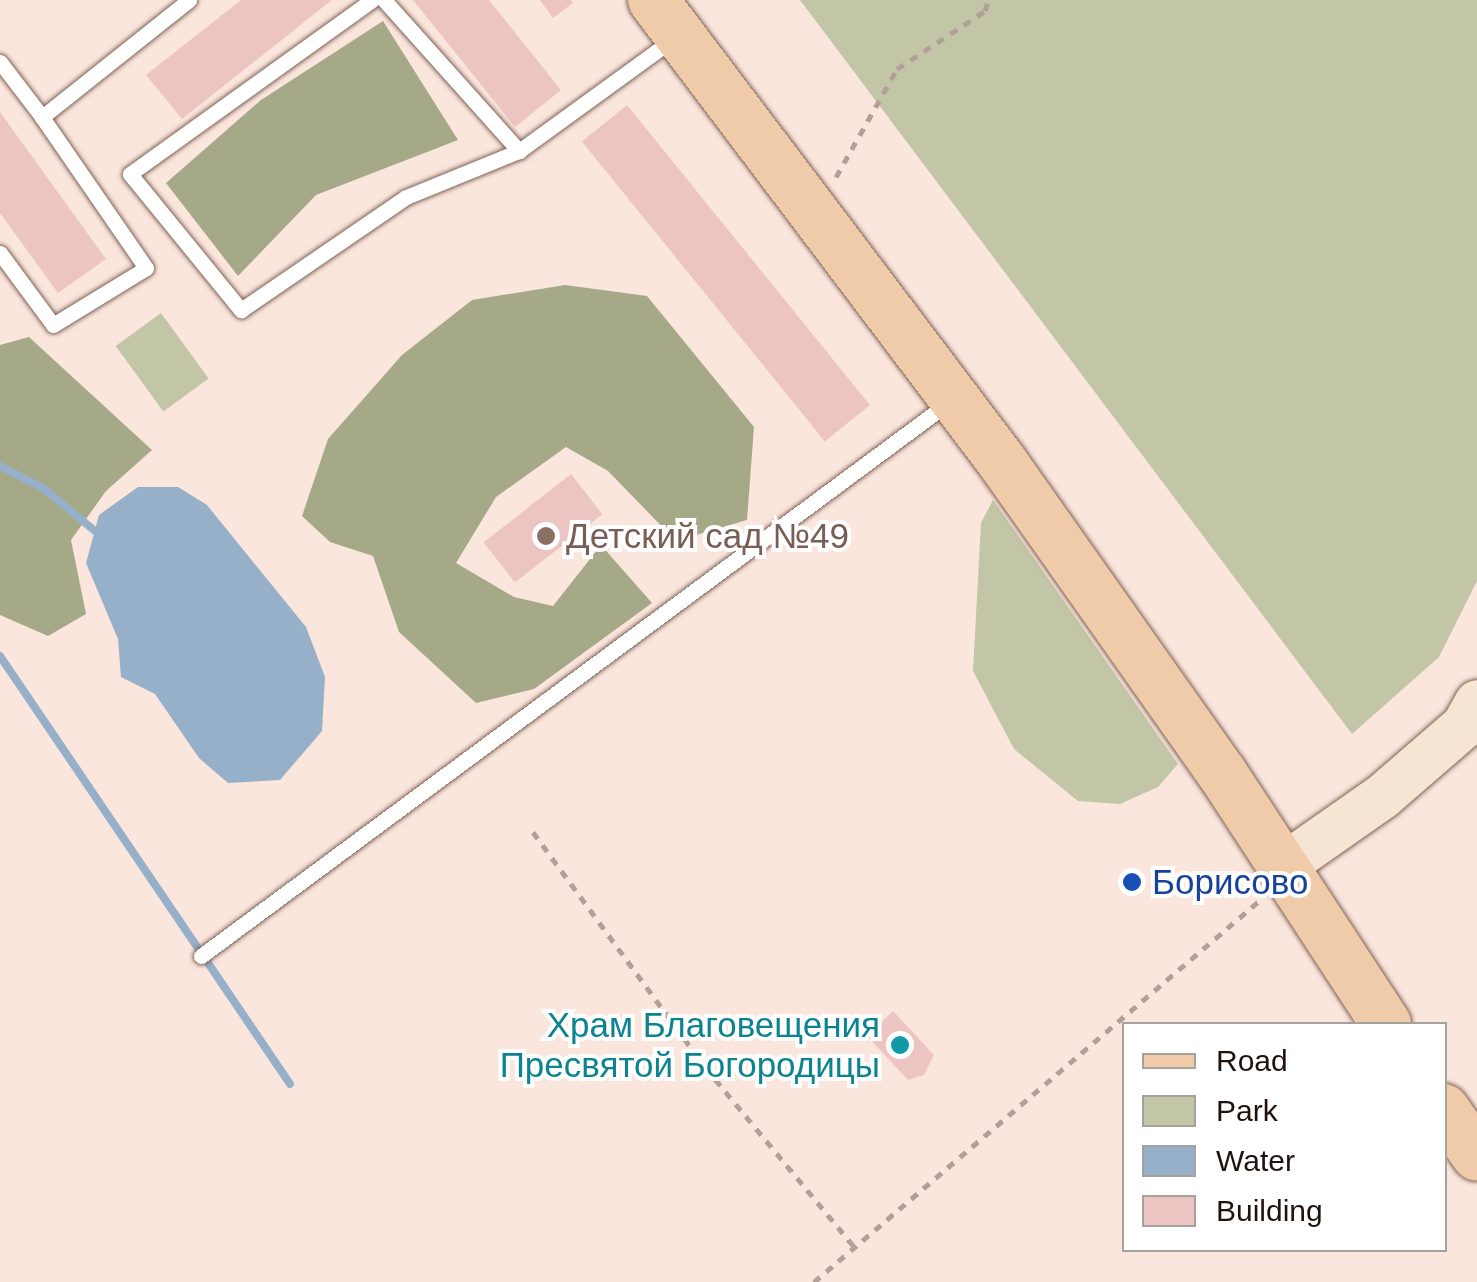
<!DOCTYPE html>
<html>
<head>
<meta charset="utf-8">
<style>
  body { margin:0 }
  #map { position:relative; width:1477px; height:1282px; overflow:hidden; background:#fbe6dd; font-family:Helvetica,sans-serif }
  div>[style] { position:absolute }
  .green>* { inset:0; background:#c2c5a6; transform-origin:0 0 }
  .forest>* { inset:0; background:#a6a988 }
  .water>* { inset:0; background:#95b0c8 }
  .stream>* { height:8px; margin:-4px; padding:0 4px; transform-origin:4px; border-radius:4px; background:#95b0c8 }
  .building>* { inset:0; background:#ecc5c2; transform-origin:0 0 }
  .path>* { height:5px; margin-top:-2.5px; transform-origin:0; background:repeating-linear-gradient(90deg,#b2a098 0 8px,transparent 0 16px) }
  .roads { filter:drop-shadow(0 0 2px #7f6254) drop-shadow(0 0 2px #7f6254) }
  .lane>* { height:15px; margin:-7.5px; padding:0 7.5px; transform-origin:7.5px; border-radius:7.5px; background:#fff }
  .secondary>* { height:45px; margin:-22.5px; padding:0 22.5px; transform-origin:22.5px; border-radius:22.5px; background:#f7e5d4 }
  .primary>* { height:50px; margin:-25px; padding:0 25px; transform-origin:25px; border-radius:25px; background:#efcbaa }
  .dots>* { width:28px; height:28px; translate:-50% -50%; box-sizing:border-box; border:5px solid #fff; border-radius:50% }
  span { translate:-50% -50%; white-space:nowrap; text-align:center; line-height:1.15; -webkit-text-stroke:8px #fff; paint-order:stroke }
  .education-label { font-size:35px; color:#785e54 }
  .left { translate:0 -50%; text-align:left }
  .transit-label { font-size:35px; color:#164399 }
  .culture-label { font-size:35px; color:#0d838f }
  .right { translate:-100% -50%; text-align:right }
  .legend { position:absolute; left:1122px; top:1022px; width:325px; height:230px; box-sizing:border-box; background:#fff; border:2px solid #a5a19e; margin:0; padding:12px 18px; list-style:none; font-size:30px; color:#1e130d }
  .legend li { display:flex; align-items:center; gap:20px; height:50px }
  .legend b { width:50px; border:2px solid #a5a19e }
</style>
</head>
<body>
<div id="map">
  <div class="green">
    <div style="clip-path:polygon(800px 0,1477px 0,1477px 581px,1439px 657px,1352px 734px)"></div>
    <div style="left:161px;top:313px;width:81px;height:56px;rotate:54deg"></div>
    <div style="clip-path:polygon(993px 500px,1178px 764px,1158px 787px,1120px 804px,1078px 801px,1014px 749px,973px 671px,981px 523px)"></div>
  </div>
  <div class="forest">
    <div style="clip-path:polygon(383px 21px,458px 140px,316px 195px,238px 276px,166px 183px,261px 100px)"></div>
    <div style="clip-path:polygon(565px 285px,647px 296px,754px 427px,747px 520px,676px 541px,608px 471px,566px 447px,496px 497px,456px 563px,514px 597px,553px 606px,601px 545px,652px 603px,534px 689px,476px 703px,399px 632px,373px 556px,330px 542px,302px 516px,328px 439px,402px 355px,472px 300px)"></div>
    <div style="clip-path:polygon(29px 337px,152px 450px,106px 491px,71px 540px,86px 614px,48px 636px,0 615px,0 345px)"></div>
  </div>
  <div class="water">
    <div style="clip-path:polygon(138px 487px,178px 487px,207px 505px,306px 627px,325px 677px,322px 731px,280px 780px,228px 783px,199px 758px,155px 694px,121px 677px,118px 639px,86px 563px,99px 515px)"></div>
  </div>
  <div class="stream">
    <div style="left:0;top:466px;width:48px;rotate:27.1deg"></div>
    <div style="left:43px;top:488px;width:67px;rotate:39.6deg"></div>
    <div style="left:0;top:656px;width:517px;rotate:55.88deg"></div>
  </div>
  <div class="building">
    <div style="clip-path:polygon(241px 0,332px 0,182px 119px,146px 75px)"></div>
    <div style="clip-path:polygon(413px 0,489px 0,561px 90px,515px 127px)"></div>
    <div style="clip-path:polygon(540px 0,571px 0,573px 3px,553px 18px)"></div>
    <div style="left:627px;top:105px;width:386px;height:58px;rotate:51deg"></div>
    <div style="clip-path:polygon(0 112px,106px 259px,58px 293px,0 213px)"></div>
    <div style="left:571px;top:474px;width:51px;height:111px;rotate:52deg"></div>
    <div style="clip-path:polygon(893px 1011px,934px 1055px,924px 1075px,908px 1080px,867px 1036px)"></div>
  </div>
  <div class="path">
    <div style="left:836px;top:177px;width:124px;rotate:-60.5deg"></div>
    <div style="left:897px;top:69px;width:105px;rotate:-33.4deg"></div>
    <div style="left:985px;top:11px;width:11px;rotate:-75deg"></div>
    <div style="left:533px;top:832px;width:291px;rotate:53.8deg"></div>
    <div style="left:705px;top:1067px;width:236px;rotate:50.3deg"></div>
    <div style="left:814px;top:1282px;width:586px;rotate:-40.57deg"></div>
  </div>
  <div class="roads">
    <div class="lane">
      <div style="left:372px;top:0;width:298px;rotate:144.3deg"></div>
      <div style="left:130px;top:174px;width:176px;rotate:50.8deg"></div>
      <div style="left:241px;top:310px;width:200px;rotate:-34.4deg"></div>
      <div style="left:406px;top:197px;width:122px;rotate:-22.2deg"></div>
      <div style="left:519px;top:151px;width:194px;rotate:-36deg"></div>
      <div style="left:384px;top:0;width:203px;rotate:48.2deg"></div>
      <div style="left:0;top:62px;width:69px;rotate:52.6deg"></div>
      <div style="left:42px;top:117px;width:188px;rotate:-38.5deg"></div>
      <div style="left:0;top:253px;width:89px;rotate:53.6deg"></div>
      <div style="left:53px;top:325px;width:109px;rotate:-31.5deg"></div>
      <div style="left:146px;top:268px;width:183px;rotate:-124.6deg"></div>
      <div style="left:201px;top:956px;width:929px;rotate:-36.51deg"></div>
    </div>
    <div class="secondary">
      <div style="left:1282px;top:866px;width:122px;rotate:-35deg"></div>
      <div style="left:1382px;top:796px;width:108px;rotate:-40.9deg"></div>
      <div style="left:1464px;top:725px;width:26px;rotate:-61deg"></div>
    </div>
    <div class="primary">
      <div style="left:653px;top:0;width:580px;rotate:52.91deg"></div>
      <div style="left:1003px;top:463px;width:380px;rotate:54.8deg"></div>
      <div style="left:1222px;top:773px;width:300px;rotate:56.8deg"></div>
      <div style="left:1444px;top:1109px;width:57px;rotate:54.9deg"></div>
    </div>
  </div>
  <div class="dots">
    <div style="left:546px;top:536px;background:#8d6e63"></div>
    <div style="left:1132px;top:882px;background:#1a4fb4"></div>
    <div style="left:900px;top:1045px;background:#0f9aa8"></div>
  </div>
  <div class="education-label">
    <span class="left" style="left:566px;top:536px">Детский сад №49</span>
  </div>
  <div class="transit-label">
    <span class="left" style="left:1152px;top:882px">Борисово</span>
  </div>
  <div class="culture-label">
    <span class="right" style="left:880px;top:1045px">Храм Благовещения<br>Пресвятой Богородицы</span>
  </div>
  <ul class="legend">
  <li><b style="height:12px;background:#efcbaa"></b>Road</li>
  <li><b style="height:28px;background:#c2c5a6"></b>Park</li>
  <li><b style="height:28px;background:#95b0c8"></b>Water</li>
  <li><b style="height:28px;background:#ecc5c2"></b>Building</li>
  </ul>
</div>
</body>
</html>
